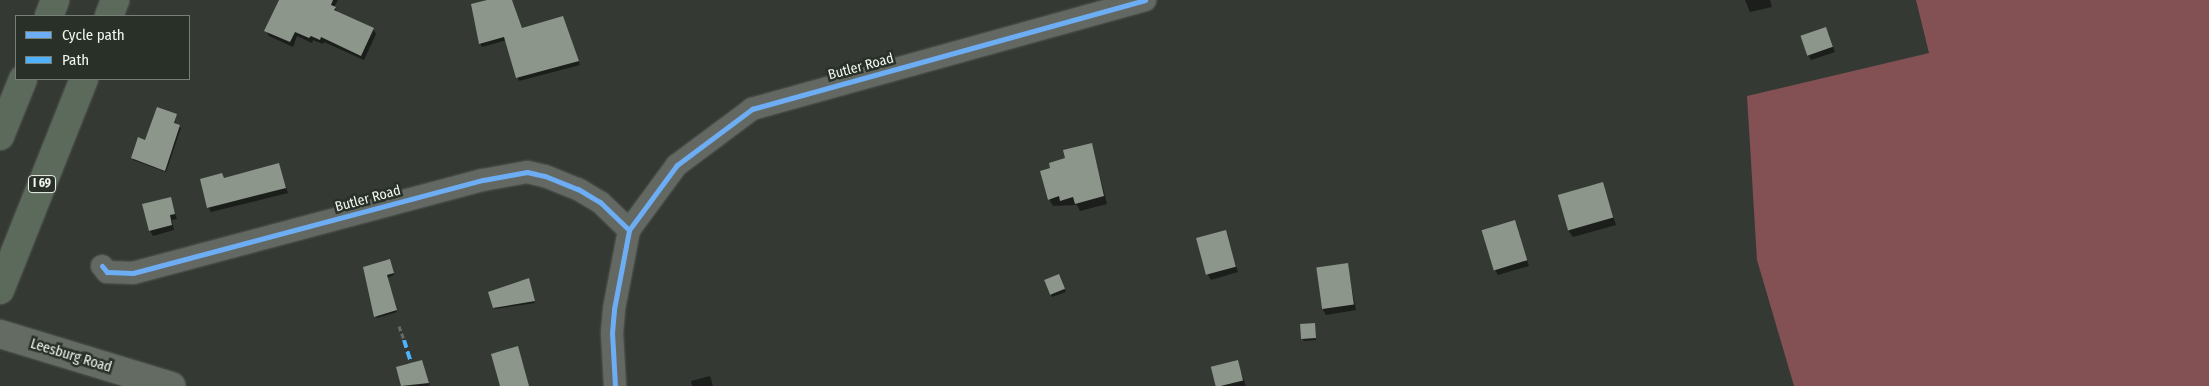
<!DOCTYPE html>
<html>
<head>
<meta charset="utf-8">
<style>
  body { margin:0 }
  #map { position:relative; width:2209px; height:386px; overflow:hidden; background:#343934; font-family:"Fira Sans Condensed",sans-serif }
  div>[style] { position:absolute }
  .forest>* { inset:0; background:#835153 }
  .shadow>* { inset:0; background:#0007 }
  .building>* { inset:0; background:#8c968b; transform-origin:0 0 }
  .path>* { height:3px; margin-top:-1.5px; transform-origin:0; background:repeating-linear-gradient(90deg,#676a66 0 5px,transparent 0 7.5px) }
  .roads { filter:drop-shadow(0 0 1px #535853) drop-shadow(0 0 1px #535853) }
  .minor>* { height:22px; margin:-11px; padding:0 11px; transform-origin:11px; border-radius:11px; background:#646863 }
  .secondary>* { height:28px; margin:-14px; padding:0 14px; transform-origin:14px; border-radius:14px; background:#646b63 }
  .motorway>* { height:28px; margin:-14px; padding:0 14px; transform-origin:14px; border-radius:14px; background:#5c6a5c }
  .quiet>* { height:4px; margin-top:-2px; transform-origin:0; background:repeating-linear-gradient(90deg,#4fb1f8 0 8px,transparent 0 12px) }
  .cycleway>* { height:5px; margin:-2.5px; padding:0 2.5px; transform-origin:2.5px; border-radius:2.5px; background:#6dadf4 }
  span { translate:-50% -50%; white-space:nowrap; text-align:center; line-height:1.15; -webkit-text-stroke:5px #283028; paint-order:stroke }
  .shield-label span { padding:1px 4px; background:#283028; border:1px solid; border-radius:4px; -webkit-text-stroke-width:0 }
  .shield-label { font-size:12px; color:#f1f6f0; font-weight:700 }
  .street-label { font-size:14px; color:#f1f6f0 }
  .legend { position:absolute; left:15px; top:15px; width:175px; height:65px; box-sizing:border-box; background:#283028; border:1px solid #787f78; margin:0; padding:6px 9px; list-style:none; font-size:15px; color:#f1f6f0 }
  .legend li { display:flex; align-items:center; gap:10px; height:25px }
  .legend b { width:25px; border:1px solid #787f78 }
</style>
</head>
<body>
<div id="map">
  <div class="forest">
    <div style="clip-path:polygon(1916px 0,2209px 0,2209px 386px,1794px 386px,1757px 260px,1747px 96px,1929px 53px)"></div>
  </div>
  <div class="shadow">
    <div style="clip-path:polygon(280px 0,338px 0,334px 7px,338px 13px,373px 29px,376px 34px,364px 60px,324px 42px,323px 44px,313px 40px,312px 43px,297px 36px,293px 47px,269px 36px,266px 30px)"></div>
    <div style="clip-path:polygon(492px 0,512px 0,522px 29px,565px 22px,580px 65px,519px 81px,507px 40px,482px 47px,480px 43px)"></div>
    <div style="clip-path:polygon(1745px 0,1770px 0,1772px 7px,1750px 12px)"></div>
    <div style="clip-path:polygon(1826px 28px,1835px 52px,1811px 60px,1808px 55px)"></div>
    <div style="clip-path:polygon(176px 115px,175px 124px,181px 128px,166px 172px,133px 160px,145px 141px)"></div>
    <div style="clip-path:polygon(1092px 145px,1107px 204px,1080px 211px,1077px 205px,1053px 206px,1049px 199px,1052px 168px)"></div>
    <div style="clip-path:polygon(278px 164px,288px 193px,211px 212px,208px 207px,224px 179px)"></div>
    <div style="clip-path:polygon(1602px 184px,1616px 225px,1573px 237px,1568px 230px)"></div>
    <div style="clip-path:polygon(170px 199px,177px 219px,172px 220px,174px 230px,153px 236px,150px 231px)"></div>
    <div style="clip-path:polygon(1514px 222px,1529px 266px,1498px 275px,1495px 270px)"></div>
    <div style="clip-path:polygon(1225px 232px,1238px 272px,1211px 280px,1208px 275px)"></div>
    <div style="clip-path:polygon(391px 263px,394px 275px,387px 278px,397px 312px,377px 318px,364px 268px)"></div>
    <div style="clip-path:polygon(1347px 264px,1356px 310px,1326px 315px,1323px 310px)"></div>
    <div style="clip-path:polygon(1059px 278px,1066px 292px,1052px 297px,1051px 295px)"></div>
    <div style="clip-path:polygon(529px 281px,535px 303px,495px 309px,494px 307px)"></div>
    <div style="clip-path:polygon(1315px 327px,1316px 340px,1304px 341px,1303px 339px)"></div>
    <div style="clip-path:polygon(421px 362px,430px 386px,403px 386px,398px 368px)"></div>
    <div style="clip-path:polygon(1237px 362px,1246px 386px,1217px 386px,1212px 368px)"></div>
    <div style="clip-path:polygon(710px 376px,713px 386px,692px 386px,691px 381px)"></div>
  </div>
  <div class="building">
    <div style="clip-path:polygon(279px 0,333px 0,331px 5px,336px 7px,334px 10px,374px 28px,361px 56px,321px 37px,320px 40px,311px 36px,309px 38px,295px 32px,290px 42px,264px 31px)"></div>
    <div style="clip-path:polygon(487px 0,512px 0,522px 28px,563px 16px,579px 61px,516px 78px,504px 37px,479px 44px,471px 4px)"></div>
    <div style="left:1826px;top:27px;width:21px;height:27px;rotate:71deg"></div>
    <div style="clip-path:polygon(157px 107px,177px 114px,174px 123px,180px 125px,165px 171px,131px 158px,138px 137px,145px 140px)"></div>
    <div style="clip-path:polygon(1092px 143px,1104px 196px,1075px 204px,1073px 197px,1060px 201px,1059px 196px,1048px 200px,1040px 171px,1050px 168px,1049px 163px,1065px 158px,1063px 150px)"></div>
    <div style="clip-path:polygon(279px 163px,286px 188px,207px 208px,200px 179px,222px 173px,224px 178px)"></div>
    <div style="left:1603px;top:182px;width:37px;height:47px;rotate:74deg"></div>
    <div style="clip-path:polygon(171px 197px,175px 214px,170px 215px,172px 225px,149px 231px,142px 204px)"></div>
    <div style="left:1515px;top:220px;width:42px;height:35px;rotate:73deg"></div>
    <div style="left:1226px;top:230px;width:38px;height:31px;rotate:75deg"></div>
    <div style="clip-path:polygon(390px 259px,394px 273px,387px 275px,397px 310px,374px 317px,363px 267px)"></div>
    <div style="left:1348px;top:263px;width:42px;height:32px;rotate:82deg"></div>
    <div style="left:1059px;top:274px;width:16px;height:16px;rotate:68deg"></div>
    <div style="clip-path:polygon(529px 278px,535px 301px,493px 308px,488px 292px)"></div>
    <div style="left:1315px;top:323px;width:15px;height:15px;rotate:86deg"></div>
    <div style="clip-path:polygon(518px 346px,529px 386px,500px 386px,491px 354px)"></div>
    <div style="clip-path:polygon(422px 360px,429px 383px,401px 386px,396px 367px)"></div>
    <div style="left:1238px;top:360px;width:21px;height:28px;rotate:76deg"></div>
  </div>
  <div class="path">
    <div style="left:399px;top:326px;width:15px;rotate:70deg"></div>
  </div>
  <div class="roads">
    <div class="minor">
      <div style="left:102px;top:266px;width:8px;rotate:50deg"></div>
      <div style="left:107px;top:272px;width:26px;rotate:2deg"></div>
      <div style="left:133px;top:273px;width:362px;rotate:-14.9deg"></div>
      <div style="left:483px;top:180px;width:45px;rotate:-10.3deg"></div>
      <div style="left:527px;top:172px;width:18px;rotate:13deg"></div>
      <div style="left:545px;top:176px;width:35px;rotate:22deg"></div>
      <div style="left:578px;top:189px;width:26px;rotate:31deg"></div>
      <div style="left:600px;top:202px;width:40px;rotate:44deg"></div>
      <div style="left:615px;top:386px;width:53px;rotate:-93.2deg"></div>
      <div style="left:612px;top:333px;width:24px;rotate:-85deg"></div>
      <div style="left:614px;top:309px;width:80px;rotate:-79.2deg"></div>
      <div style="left:629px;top:230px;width:81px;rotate:-53.6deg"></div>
      <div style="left:677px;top:165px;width:94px;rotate:-36.7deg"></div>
      <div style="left:752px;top:109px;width:408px;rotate:-15.5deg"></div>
    </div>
    <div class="secondary">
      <div style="left:0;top:334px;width:179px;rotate:16.9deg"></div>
    </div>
    <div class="motorway">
      <div style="left:49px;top:16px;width:17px;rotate:-69deg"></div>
      <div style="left:109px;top:16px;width:17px;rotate:-69deg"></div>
      <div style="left:0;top:136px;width:61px;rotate:-68deg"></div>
      <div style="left:0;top:290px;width:227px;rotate:-68.3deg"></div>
    </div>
  </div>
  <div class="quiet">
    <div style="left:404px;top:340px;width:24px;rotate:73deg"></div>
  </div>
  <div class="cycleway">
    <div style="left:102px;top:266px;width:8px;rotate:50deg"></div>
    <div style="left:107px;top:272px;width:26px;rotate:2deg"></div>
    <div style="left:133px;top:273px;width:362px;rotate:-14.9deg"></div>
    <div style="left:483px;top:180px;width:45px;rotate:-10.3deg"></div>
    <div style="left:527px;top:172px;width:18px;rotate:13deg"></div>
    <div style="left:545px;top:176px;width:35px;rotate:22deg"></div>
    <div style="left:578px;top:189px;width:26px;rotate:31deg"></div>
    <div style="left:600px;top:202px;width:40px;rotate:44deg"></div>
    <div style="left:615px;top:386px;width:53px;rotate:-93.2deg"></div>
    <div style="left:612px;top:333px;width:24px;rotate:-85deg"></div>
    <div style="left:614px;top:309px;width:80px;rotate:-79.2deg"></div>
    <div style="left:629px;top:230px;width:81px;rotate:-53.6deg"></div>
    <div style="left:677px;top:165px;width:94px;rotate:-36.7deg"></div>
    <div style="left:752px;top:109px;width:408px;rotate:-15.5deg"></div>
  </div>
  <div class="shield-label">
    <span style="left:42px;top:184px">I 69</span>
  </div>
  <div class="street-label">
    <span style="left:861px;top:67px;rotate:-15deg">Butler Road</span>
    <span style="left:368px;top:199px;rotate:-15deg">Butler Road</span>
    <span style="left:71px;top:356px;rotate:17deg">Leesburg Road</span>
  </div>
  <ul class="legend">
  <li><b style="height:6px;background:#6dadf4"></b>Cycle path</li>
  <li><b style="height:6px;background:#4fb1f8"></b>Path</li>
  </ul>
</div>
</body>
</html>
